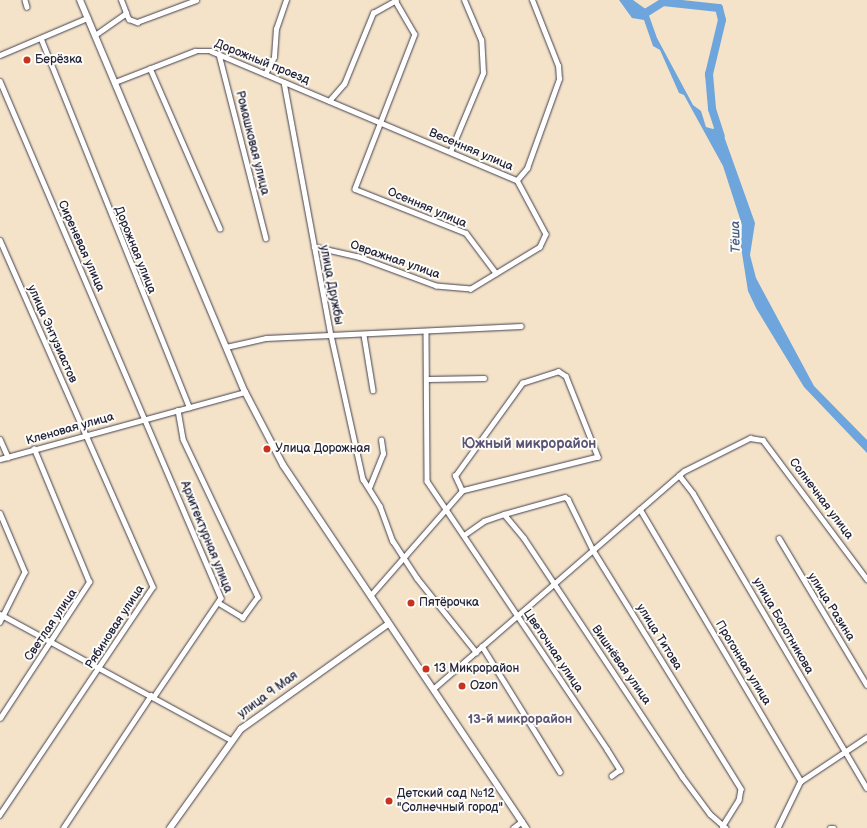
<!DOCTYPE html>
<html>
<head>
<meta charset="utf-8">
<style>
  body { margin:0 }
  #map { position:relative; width:867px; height:828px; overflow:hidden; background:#f4e3c8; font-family:"Balsamiq Sans",sans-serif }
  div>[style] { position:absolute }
  .water>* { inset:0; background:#6da5dc }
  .river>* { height:8px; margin:-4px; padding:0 4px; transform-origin:4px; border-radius:4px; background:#6da5dc }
  .roads { filter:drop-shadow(0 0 1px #423f50) drop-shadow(0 0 1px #423f50) }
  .street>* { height:4.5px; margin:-2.25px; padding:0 2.25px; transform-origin:2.25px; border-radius:2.25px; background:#fff }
  .secondary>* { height:6px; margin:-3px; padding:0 3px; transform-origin:3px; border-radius:3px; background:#fff }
  .dots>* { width:11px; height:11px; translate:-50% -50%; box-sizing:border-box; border:2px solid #fdfcf7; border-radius:50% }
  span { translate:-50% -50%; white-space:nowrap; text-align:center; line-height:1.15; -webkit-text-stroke:4px #fdfcf7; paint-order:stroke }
  .poi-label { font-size:12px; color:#22223b }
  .left { translate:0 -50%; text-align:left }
  .street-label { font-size:12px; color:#22223b }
  .water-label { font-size:13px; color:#445d83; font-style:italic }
  .neighbourhood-label { font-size:13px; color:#5b5475; font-weight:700 }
  .quarter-label { font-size:14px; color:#5b5475; font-weight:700 }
</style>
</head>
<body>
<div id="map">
  <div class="water">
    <div style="clip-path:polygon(619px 0,633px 0,647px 10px,657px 38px,693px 105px,701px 111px,706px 127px,713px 129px,720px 125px,755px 223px,750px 255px,756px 278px,814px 386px,867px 440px,867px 453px,804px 387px,756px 308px,748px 291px,741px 247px,742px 225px,723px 166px,684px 95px,679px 93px,660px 50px,653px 46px,644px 20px,632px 18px)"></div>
  </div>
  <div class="river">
    <div style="left:644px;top:14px;width:22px;rotate:-32deg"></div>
    <div style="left:663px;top:2px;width:56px;rotate:6.1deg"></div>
    <div style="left:719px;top:8px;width:12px;rotate:76deg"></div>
    <div style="left:722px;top:20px;width:56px;rotate:103.5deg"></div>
    <div style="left:709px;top:74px;width:35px;rotate:85deg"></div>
    <div style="left:712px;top:109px;width:28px;rotate:72deg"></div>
  </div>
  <div class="roads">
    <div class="street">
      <div style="left:25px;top:0;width:7px;rotate:74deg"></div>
      <div style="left:395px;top:0;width:39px;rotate:60deg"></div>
      <div style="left:415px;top:34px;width:166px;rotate:111.2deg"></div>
      <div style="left:355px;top:189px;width:119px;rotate:21.6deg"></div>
      <div style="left:466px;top:233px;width:50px;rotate:53.1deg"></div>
      <div style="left:126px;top:13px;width:7px;rotate:63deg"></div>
      <div style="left:129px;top:19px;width:9px;rotate:21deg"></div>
      <div style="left:137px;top:22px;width:63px;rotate:-20.4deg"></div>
      <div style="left:95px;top:35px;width:38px;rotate:-35deg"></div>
      <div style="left:126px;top:13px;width:14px;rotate:-111deg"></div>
      <div style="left:41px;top:38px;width:398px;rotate:68.1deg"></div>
      <div style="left:219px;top:54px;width:190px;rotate:75.7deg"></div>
      <div style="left:0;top:55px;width:95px;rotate:-23deg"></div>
      <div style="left:150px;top:68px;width:175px;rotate:66.4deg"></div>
      <div style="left:265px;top:74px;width:19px;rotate:-62deg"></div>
      <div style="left:274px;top:57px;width:28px;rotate:-86deg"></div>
      <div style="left:276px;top:29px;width:31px;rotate:-71deg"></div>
      <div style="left:0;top:81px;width:562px;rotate:66.85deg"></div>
      <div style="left:221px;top:598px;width:120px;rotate:124.1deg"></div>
      <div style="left:115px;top:82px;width:86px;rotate:-21.2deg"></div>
      <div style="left:195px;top:51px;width:16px"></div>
      <div style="left:211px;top:51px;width:332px;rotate:22.9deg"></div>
      <div style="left:517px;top:180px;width:61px;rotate:61.8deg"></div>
      <div style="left:546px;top:234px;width:14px;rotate:115deg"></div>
      <div style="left:540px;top:247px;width:81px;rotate:148.7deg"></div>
      <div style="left:471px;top:289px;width:35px;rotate:-175deg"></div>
      <div style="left:436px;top:286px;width:83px;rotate:-159.6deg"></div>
      <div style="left:358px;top:257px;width:45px;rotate:-167.2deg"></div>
      <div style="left:284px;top:82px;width:257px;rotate:79.5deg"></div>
      <div style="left:331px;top:335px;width:148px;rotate:77.5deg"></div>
      <div style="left:363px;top:479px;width:32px;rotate:58deg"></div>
      <div style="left:380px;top:506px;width:37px;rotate:70deg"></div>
      <div style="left:393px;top:541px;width:44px;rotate:57deg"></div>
      <div style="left:417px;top:578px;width:95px;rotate:51.4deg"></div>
      <div style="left:329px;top:101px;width:23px;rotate:-49deg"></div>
      <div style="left:344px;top:84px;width:77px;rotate:-67.8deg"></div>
      <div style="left:373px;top:13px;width:26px;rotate:-29deg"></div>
      <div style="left:450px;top:152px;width:86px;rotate:-67.3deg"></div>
      <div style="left:483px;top:73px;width:33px;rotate:-93deg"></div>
      <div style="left:481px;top:40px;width:43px;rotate:-113deg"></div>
      <div style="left:517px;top:180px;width:16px;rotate:-50deg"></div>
      <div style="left:527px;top:168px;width:95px;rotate:-70.2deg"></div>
      <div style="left:559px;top:79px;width:13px;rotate:-94deg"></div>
      <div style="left:558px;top:66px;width:71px;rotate:-111.5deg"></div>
      <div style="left:0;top:240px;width:379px;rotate:66.2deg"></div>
      <div style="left:153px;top:587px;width:275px;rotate:123.9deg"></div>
      <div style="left:426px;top:332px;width:149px;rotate:89.6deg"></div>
      <div style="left:427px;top:481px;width:323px;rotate:56.1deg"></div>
      <div style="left:607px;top:749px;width:25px;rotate:58deg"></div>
      <div style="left:620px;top:770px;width:10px;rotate:143deg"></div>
      <div style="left:364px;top:335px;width:56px;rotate:80.7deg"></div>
      <div style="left:226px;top:347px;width:41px;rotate:-12.7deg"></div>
      <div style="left:266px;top:338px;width:255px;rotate:-2.7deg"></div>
      <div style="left:429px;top:379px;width:55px;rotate:-1deg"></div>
      <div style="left:178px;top:410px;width:29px;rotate:80deg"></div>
      <div style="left:183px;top:439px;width:175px;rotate:64.6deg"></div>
      <div style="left:258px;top:597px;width:26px;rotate:126deg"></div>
      <div style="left:243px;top:618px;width:27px;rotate:-149deg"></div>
      <div style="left:0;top:439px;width:20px;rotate:66deg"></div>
      <div style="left:0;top:459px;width:254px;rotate:-15.3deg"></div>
      <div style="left:679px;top:475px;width:23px;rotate:52deg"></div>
      <div style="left:693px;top:493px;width:342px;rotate:59.5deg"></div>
      <div style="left:369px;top:488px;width:37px;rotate:-68deg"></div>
      <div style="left:383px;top:454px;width:14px;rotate:-98deg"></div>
      <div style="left:640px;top:509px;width:316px;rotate:59.4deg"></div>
      <div style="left:801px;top:781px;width:52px;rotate:116.1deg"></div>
      <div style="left:0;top:513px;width:64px;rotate:67deg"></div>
      <div style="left:25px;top:572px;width:56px;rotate:116.6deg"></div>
      <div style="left:504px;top:514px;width:31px;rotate:50deg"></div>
      <div style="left:524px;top:538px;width:286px;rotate:56.4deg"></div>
      <div style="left:682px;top:776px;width:47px;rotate:53.6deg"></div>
      <div style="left:710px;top:814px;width:21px;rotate:41deg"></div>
      <div style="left:464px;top:535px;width:24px;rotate:-35deg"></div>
      <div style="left:484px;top:521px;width:21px;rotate:-19deg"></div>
      <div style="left:504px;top:514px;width:63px;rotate:-15.6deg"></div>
      <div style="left:565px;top:497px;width:4px;rotate:34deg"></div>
      <div style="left:568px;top:499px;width:57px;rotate:63.9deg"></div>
      <div style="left:593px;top:550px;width:281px;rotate:58.2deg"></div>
      <div style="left:741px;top:789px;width:11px;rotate:100deg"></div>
      <div style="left:739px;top:800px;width:31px;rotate:122deg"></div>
      <div style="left:779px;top:538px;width:171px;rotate:59.1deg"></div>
      <div style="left:370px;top:596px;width:140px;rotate:-48.8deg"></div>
      <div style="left:462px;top:491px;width:17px;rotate:-115deg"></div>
      <div style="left:455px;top:476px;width:115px;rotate:-54.2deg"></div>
      <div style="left:522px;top:383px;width:38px;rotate:-18deg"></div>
      <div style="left:558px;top:371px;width:9px;rotate:32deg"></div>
      <div style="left:566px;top:376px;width:87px;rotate:68.4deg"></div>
      <div style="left:598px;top:457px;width:140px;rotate:166deg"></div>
      <div style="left:0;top:614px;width:263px;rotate:28.6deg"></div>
      <div style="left:482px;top:646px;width:148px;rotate:58.2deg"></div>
      <div style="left:433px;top:689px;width:332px;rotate:-41deg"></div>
      <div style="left:684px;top:471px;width:74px;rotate:-26.6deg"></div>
      <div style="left:750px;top:438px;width:13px;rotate:9deg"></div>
      <div style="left:763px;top:440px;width:174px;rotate:53.2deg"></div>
      <div style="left:0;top:718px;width:163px;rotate:-56.8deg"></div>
      <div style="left:89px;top:582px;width:144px;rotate:-112.5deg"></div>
      <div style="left:801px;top:781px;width:79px;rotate:-33.7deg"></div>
      <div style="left:63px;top:828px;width:159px;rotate:-56.5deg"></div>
      <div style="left:513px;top:828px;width:11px;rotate:-38deg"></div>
      <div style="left:830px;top:828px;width:4px"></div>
    </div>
    <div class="secondary">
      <div style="left:80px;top:0;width:425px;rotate:67.2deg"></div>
      <div style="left:245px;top:392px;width:82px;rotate:62.5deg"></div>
      <div style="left:283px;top:465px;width:437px;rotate:56.2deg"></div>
      <div style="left:170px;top:828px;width:122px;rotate:-54.4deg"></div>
      <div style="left:241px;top:729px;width:181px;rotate:-35.5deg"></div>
    </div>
  </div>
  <div class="dots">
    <div style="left:27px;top:60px;background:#c8321e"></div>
    <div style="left:267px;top:449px;background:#c8321e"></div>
    <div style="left:411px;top:603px;background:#c8321e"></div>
    <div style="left:426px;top:669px;background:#c8321e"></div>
    <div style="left:462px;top:686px;background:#c8321e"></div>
    <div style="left:389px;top:801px;background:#c8321e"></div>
  </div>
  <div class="poi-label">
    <span class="left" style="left:35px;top:60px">Берёзка</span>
    <span class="left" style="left:275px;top:449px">Улица Дорожная</span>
    <span class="left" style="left:419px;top:603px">Пятёрочка</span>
    <span class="left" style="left:434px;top:669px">13 Микрорайон</span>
    <span class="left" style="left:470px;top:686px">Ozon</span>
    <span class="left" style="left:397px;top:801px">Детский сад №12<br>"Солнечный город"</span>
  </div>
  <div class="street-label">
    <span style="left:262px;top:62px;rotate:22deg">Дорожный проезд</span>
    <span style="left:252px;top:143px;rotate:76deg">Ромашковая улица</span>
    <span style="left:471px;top:150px;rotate:23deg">Весенняя улица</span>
    <span style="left:427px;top:208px;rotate:23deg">Осенняя улица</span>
    <span style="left:81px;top:246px;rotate:66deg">Сиреневая улица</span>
    <span style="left:135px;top:250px;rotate:68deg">Дорожная улица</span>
    <span style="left:395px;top:260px;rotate:19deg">Овражная улица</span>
    <span style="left:331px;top:285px;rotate:79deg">улица Дружбы</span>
    <span style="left:52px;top:334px;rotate:66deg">улица Энтузиастов</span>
    <span style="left:70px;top:429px;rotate:-16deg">Кленовая улица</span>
    <span style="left:821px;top:499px;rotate:53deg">Солнечная улица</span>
    <span style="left:206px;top:537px;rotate:68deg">Архитектурная улица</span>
    <span style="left:831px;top:607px;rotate:58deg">улица Разина</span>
    <span style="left:51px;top:625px;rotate:-56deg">Светлая улица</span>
    <span style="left:783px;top:626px;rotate:60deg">улица Болотникова</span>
    <span style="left:115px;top:627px;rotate:-57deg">Рябиновая улица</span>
    <span style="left:659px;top:637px;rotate:58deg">улица Титова</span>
    <span style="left:553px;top:651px;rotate:56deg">Цветочная улица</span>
    <span style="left:743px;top:663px;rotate:59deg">Прогонная улица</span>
    <span style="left:621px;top:665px;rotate:55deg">Вишнёвая улица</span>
    <span style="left:268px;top:695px;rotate:-36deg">улица 9 Мая</span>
  </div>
  <div class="water-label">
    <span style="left:736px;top:237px;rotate:-92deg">Тёша</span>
  </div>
  <div class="neighbourhood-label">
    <span style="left:520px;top:719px">13-й микрорайон</span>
  </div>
  <div class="quarter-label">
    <span style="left:529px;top:444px">Южный микрорайон</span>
  </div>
</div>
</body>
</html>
